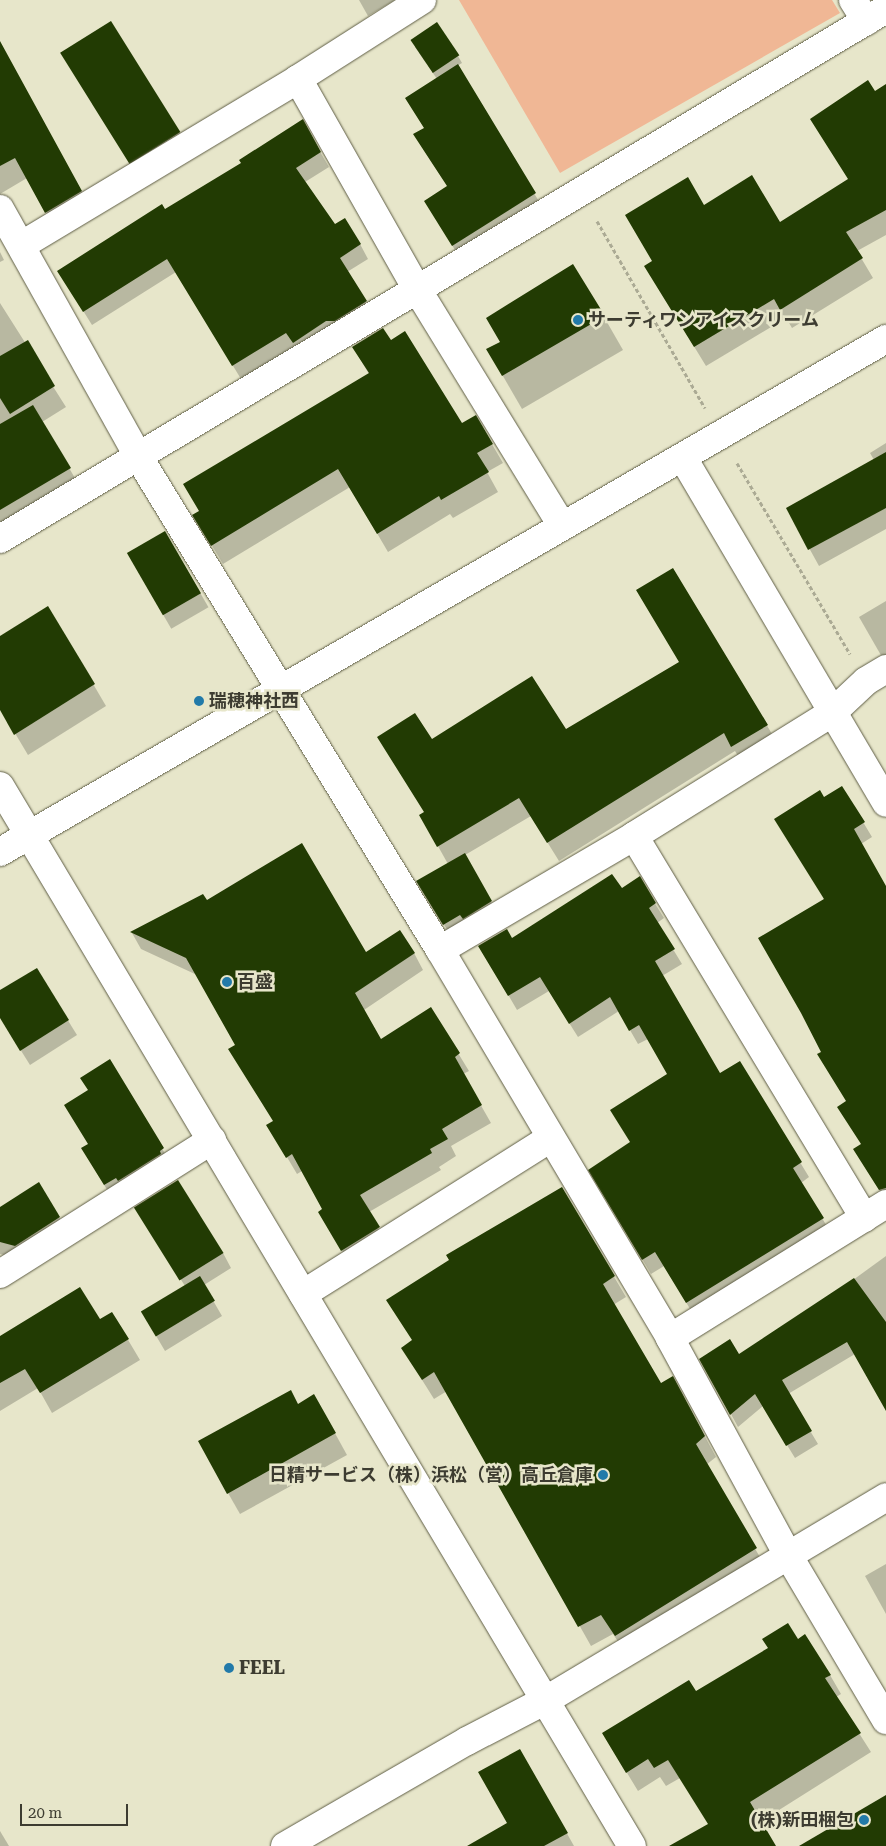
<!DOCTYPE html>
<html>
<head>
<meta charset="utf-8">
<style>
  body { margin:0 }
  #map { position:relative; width:886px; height:1846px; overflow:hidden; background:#e7e6ca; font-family:"Roboto Serif","Noto Sans JP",serif }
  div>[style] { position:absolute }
  .green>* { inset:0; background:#f0b795 }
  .shadow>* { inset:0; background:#0003; transform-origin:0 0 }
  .building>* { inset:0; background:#223b03; transform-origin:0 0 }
  .path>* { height:3px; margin-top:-1.5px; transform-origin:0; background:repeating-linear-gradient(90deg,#abaa94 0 4px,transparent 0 6.5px) }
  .roads { filter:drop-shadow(0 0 1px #5f5e46) drop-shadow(0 0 1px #5f5e46) }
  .minor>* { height:28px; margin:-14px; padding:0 14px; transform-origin:14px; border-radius:14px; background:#fff }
  .dots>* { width:14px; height:14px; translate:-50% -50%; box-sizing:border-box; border:2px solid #e7e6ca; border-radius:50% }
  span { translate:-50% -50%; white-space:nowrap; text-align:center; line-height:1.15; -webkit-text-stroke:5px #e7e6ca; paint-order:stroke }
  .poi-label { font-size:18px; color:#3d3c31; font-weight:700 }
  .left { translate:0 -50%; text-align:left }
  .right { translate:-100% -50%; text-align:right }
  .scale { position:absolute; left:20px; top:1804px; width:108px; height:22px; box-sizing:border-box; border:2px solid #3d3c31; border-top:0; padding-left:6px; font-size:15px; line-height:18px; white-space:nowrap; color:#3d3c31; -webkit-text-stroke:4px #e7e6ca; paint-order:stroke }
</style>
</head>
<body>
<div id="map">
  <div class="green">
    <div style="clip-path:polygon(459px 0,832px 0,840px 13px,560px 173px)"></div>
  </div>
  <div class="shadow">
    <div style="clip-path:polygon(359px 0,395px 0,368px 16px)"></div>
    <div style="clip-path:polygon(0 44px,93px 212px,58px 233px,27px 178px,0 194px)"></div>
    <div style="clip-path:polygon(415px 47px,458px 56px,462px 63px,457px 66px,543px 208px,461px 260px,434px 215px,448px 187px,423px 149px,425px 129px,406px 99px,437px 79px)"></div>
    <div style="clip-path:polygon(74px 74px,179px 132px,191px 153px,142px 183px)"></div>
    <div style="clip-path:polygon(886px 85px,886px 235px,857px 251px,873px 278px,792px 328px,786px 318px,706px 366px,657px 286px,653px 262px,704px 207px,780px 223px,849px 180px,875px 92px)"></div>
    <div style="clip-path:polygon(302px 121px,329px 167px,305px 182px,335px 226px,360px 244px,368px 259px,347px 272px,374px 316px,241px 379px,176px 272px,92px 325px,67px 285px,165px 211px,242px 163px)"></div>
    <div style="clip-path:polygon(0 252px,4px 260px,0 262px)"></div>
    <div style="clip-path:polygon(0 303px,66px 407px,42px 422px,82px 490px,0 538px)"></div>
    <div style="clip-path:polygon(604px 317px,623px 350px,522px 409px,488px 350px)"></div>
    <div style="clip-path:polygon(390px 342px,462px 425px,476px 417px,503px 463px,487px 472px,498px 492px,453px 518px,450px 514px,388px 552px,350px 487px,223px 564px,205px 534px,369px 374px,353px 347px)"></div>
    <div style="clip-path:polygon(886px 443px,886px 529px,819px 566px,787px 508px,874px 460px,870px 453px)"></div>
    <div style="left:165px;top:532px;width:87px;height:43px;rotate:60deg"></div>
    <div style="clip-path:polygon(673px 569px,778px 744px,743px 764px,735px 751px,559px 861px,531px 816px,465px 855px,499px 916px,452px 938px,418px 881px,448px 864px,421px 816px,425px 813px,431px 740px,565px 731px,680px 662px)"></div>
    <div style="clip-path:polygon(886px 601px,886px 664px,859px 617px)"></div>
    <div style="clip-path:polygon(48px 607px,106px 706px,28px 755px,0 708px,0 638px)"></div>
    <div style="clip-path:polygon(842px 787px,872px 837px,861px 844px,886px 888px,886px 1201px,863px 1164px,862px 1145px,847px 1102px,823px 1052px,824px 799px)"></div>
    <div style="clip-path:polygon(639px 878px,664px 918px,657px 923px,682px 964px,662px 976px,720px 1075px,739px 1062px,809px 1177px,801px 1183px,831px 1233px,695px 1317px,664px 1266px,651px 1274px,590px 1170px,631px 1143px,669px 1075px,648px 1039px,638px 1044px,619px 1011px,578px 1037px,549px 991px,517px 1010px,480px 946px,512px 939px,621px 890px)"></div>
    <div style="clip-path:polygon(203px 896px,207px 902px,365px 954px,414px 953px,423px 970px,364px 1010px,381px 1041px,431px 1009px,469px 1071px,463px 1074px,491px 1123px,451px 1146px,456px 1156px,439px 1167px,441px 1170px,369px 1212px,388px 1245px,352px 1267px,319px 1213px,324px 1210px,302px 1171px,297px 1174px,278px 1142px,274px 1122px,237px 1045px,197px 975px,141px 949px,132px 933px)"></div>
    <div style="clip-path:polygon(36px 969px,77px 1035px,30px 1065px,0 1017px,0 992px)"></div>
    <div style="clip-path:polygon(109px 1061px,175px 1170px,117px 1206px,95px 1170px,89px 1145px,89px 1091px)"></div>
    <div style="clip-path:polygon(39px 1184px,68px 1232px,24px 1260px,0 1254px,0 1208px)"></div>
    <div style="clip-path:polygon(562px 1189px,626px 1297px,613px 1305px,660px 1385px,684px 1398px,716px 1457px,706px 1465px,767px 1569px,627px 1655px,613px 1634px,591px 1646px,447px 1391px,434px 1399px,402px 1348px,413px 1341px,450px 1260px,448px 1256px)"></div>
    <div style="clip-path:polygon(144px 1222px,223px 1253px,231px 1268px,204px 1285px,222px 1316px,165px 1351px,142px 1312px,185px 1286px)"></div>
    <div style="clip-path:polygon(886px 1256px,886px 1409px,855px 1354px,788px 1394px,818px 1444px,795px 1458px,763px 1406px,738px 1427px,701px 1359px,739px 1356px,798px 1320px)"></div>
    <div style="clip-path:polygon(112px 1313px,140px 1360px,52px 1413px,38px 1388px,0 1411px,0 1337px,99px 1321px)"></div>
    <div style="clip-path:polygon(298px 1405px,326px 1417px,347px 1455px,240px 1514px,228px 1493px)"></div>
    <div style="clip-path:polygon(886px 1564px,886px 1614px,865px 1576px)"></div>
    <div style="clip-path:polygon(797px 1641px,830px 1675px,841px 1694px,836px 1697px,871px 1752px,760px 1822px,775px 1846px,708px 1846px,709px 1824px,680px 1778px,666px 1786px,660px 1777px,638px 1791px,615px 1753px,696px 1693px)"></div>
    <div style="clip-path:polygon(520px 1750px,574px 1846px,504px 1846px)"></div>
    <div style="clip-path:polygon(0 1831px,9px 1846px,0 1846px)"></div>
  </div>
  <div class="building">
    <div style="left:111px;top:21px;width:131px;height:60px;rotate:58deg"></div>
    <div style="left:437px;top:22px;width:40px;height:32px;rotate:56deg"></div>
    <div style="clip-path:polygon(0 41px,82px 191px,45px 213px,15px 158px,0 166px)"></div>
    <div style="clip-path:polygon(458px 64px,536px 193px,452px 246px,424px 201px,447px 186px,413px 134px,424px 128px,405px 98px)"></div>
    <div style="clip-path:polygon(868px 80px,875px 91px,886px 84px,886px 210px,846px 232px,863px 258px,780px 310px,774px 299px,694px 347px,644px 266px,652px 261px,625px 215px,688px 177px,704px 205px,752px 175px,780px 222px,848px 179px,810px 119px)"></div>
    <div style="clip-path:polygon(303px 119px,321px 152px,296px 168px,335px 224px,345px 218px,361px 244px,340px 258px,367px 301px,335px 321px,326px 321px,293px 343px,286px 333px,232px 366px,167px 259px,83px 312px,57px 271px,162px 204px,165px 209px,241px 163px,239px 160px)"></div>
    <div style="clip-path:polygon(573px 264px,605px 316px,502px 376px,486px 349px,500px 342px,486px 318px)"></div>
    <div style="clip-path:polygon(383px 328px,391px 340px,405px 331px,462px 423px,476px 415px,493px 444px,477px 453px,489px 472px,441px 500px,439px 496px,377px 534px,338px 469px,211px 546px,192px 515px,199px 511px,183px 484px,369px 373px,352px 347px)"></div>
    <div style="clip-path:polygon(28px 340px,55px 386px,10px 414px,0 398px,0 356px)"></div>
    <div style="clip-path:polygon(33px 405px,71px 468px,0 510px,0 424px)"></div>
    <div style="clip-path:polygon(886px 452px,886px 508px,808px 550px,786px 508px)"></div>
    <div style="left:165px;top:531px;width:72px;height:44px;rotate:60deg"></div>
    <div style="clip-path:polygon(673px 568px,768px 725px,731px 747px,724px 733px,547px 843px,519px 798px,437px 847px,419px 815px,424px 812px,377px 737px,415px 713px,432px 739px,532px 676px,566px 729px,679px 662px,636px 590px)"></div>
    <div style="clip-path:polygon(48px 606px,95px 684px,14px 735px,0 710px,0 636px)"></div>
    <div style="clip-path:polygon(842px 786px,865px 822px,854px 829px,886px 886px,886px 1188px,879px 1190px,853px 1149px,861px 1144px,837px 1107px,846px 1101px,817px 1054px,821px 1052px,801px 1013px,758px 938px,824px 899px,774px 819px,820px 790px,824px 797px)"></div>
    <div style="clip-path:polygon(302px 843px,366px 952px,400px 930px,415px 953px,355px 993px,381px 1039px,431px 1007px,460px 1053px,455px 1057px,482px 1105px,442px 1129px,448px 1139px,430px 1149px,432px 1153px,360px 1195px,380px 1227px,341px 1251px,318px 1212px,322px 1209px,292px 1154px,286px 1158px,266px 1125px,273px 1121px,228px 1049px,235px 1045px,186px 958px,130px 932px,203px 894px,207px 900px)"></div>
    <div style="clip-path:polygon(465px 853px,492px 901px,463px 919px,460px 915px,443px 925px,416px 881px)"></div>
    <div style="clip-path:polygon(612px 874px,622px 888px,640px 876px,656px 903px,649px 908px,675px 949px,655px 961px,720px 1073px,740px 1061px,802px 1162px,793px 1168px,824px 1218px,686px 1303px,655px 1252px,642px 1260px,588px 1170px,630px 1142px,610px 1110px,667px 1074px,639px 1025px,629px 1031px,610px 997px,569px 1024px,540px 977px,508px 996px,478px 946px,507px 929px,512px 938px)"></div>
    <div style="clip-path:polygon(37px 968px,69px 1020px,20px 1051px,0 1018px,0 990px)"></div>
    <div style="clip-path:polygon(110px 1059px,164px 1148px,160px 1151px,161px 1154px,118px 1181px,116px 1178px,104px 1185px,81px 1148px,88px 1144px,64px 1105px,88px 1090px,80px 1078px)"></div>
    <div style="left:178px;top:1180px;width:86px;height:52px;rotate:58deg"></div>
    <div style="clip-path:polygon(39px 1182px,60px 1217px,15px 1246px,0 1242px,0 1207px)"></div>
    <div style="clip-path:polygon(562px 1187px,615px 1276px,603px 1284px,661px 1383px,673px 1376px,705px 1436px,696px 1444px,757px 1548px,615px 1636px,601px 1615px,578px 1627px,434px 1372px,422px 1380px,401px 1348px,412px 1340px,386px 1300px,449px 1260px,446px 1255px)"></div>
    <div style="left:200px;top:1276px;width:29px;height:69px;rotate:59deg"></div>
    <div style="clip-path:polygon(854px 1278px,886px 1322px,886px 1411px,847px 1342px,782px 1380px,812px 1431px,786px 1446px,755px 1394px,730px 1415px,699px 1359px,730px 1339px,739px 1354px)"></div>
    <div style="clip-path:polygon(80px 1287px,100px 1319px,112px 1312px,129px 1339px,40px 1393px,25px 1369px,0 1383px,0 1336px)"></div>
    <div style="clip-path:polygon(291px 1390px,298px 1404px,314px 1394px,336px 1433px,227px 1494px,198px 1441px)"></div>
    <div style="clip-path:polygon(788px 1623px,798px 1639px,805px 1634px,831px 1675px,825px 1678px,861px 1733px,750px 1802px,776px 1846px,669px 1846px,708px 1824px,668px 1760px,654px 1768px,648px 1759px,626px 1773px,602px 1733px,689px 1680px,696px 1691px,768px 1648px,762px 1639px)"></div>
    <div style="clip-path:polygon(520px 1749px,568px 1833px,544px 1846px,467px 1846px,507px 1823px,478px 1772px)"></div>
    <div style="clip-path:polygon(886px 1795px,886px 1846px,799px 1846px)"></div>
  </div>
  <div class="path">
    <div style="left:597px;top:221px;width:216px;rotate:60deg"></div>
    <div style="left:737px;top:463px;width:222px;rotate:59.4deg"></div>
  </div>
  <div class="roads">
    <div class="minor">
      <div style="left:853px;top:0;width:25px;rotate:58deg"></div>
      <div style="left:298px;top:79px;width:147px;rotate:-32.5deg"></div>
      <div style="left:0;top:209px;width:283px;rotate:60.8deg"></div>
      <div style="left:138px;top:456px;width:579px;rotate:58.56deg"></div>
      <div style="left:440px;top:950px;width:451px;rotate:59.3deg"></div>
      <div style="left:670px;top:1338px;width:247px;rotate:61.5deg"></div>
      <div style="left:788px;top:1555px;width:192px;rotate:59.3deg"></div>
      <div style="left:22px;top:245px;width:322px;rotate:-31deg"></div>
      <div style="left:298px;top:79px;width:241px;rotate:60.5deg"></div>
      <div style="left:417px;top:289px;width:278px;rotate:58.5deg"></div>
      <div style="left:683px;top:458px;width:400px;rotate:59.5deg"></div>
      <div style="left:0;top:539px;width:1032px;rotate:-30.89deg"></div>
      <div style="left:0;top:786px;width:1234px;rotate:59.2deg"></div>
      <div style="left:634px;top:836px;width:446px;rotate:58.9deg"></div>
      <div style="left:0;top:852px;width:1024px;rotate:-30.07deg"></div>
      <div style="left:440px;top:950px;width:225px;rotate:-30.4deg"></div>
      <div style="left:634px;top:836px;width:234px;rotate:-31.9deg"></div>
      <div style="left:833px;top:712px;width:45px;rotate:-43.2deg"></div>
      <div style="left:866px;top:681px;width:23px;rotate:-31deg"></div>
      <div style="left:0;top:1274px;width:251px;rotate:-32.3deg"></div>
      <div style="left:303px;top:1294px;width:291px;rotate:-32.2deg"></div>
      <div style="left:670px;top:1338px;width:254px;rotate:-31.8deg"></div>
      <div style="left:285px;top:1846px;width:210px;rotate:-30deg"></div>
      <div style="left:467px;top:1741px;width:89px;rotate:-27.4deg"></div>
      <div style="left:546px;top:1700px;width:396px;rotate:-30.8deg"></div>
    </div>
  </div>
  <div class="dots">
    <div style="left:578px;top:320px;background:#227aa9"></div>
    <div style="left:199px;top:701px;background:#227aa9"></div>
    <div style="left:227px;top:982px;background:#227aa9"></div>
    <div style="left:603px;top:1475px;background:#227aa9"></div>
    <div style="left:229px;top:1668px;background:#227aa9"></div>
    <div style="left:864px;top:1820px;background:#227aa9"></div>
  </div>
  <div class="poi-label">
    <span class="left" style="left:588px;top:320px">サーティワンアイスクリーム</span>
    <span class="left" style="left:209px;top:701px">瑞穂神社西</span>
    <span class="left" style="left:237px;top:982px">百盛</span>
    <span class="right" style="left:593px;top:1475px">日精サービス（株）浜松（営）高丘倉庫</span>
    <span class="left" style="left:239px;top:1668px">FEEL</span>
    <span class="right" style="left:854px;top:1820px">(株)新田梱包</span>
  </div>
  <div class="scale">20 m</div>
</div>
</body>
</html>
